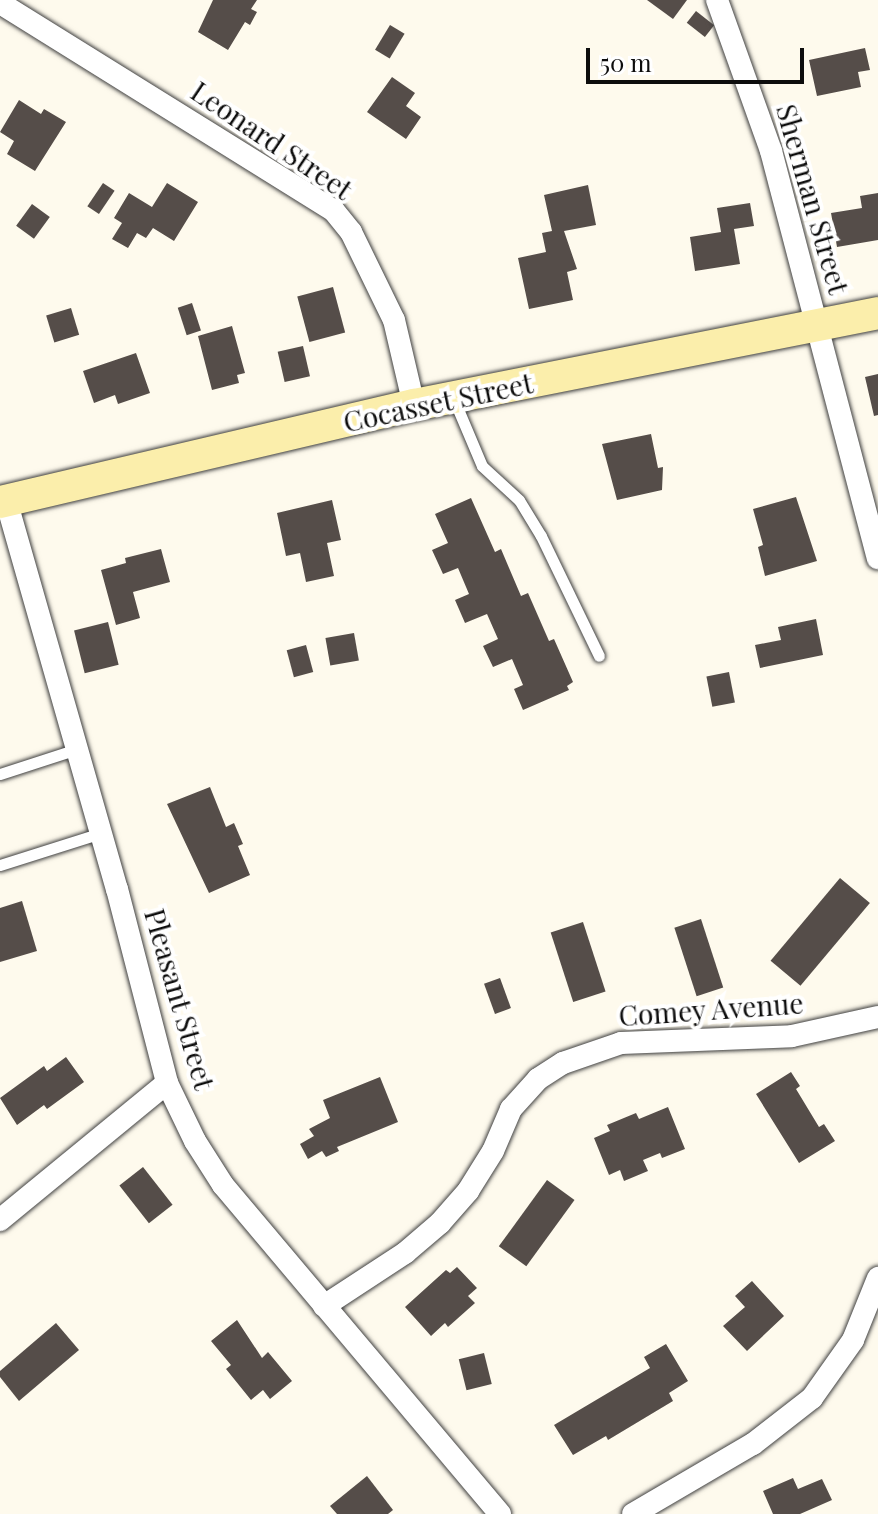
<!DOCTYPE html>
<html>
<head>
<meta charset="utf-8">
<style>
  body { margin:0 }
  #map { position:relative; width:878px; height:1514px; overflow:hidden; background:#fefaed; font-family:"Playfair Display",serif }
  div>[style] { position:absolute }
  .building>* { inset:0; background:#554d49; transform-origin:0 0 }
  .roads { filter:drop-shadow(0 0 2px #404040) drop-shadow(0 0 2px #404040) }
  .lane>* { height:11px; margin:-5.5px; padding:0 5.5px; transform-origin:5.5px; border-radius:5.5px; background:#fff }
  .street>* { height:22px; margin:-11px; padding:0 11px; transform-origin:11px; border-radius:11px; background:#fff }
  .secondary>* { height:32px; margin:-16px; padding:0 16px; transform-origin:16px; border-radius:16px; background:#fbeeab }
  span { translate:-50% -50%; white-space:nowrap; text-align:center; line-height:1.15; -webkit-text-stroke:8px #fff; paint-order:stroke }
  .street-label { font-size:28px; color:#0d0d0d }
  .scale { position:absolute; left:586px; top:48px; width:218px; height:36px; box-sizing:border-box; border:4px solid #0d0d0d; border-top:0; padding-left:10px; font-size:24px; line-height:28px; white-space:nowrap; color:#0d0d0d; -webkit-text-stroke:6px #fff; paint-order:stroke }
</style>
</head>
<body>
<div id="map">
  <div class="building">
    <div style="clip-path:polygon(213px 0,257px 0,251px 9px,257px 12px,250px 25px,245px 22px,228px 50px,198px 32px)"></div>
    <div style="clip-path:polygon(647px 0,687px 0,673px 19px)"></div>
    <div style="left:696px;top:11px;width:23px;height:15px;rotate:38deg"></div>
    <div style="left:390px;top:25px;width:17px;height:29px;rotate:31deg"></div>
    <div style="clip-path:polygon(865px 48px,870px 70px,858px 72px,861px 87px,817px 96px,809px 60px)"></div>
    <div style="clip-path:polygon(392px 77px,415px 93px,406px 106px,421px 117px,406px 139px,367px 112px)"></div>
    <div style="clip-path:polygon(19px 100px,41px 114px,44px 109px,66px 122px,35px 171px,7px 154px,14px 141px,0 132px)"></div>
    <div style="left:103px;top:183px;width:14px;height:28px;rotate:34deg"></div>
    <div style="clip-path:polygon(167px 183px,198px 202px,174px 241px,153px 228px,146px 238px,137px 233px,128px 248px,112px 239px,122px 223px,114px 218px,129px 193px,152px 207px)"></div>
    <div style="clip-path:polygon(588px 185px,596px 225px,564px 231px,577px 269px,567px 272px,573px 300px,529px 309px,518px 258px,546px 252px,542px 233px,552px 231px,544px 195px)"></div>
    <div style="clip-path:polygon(878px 193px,878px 240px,837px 247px,831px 213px,862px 208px,860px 196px)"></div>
    <div style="clip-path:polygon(750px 203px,754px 226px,734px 229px,740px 264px,695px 271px,690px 237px,721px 232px,717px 208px)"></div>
    <div style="left:32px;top:204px;width:22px;height:27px;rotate:36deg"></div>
    <div style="left:333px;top:287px;width:47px;height:37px;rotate:75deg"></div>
    <div style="left:192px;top:303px;width:29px;height:15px;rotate:72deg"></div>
    <div style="left:71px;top:308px;width:28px;height:26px;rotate:73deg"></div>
    <div style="clip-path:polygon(232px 326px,245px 373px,237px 375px,239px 383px,212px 390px,198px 336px)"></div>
    <div style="left:303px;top:346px;width:31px;height:26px;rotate:77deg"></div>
    <div style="clip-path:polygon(136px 353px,150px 393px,118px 404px,115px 395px,94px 403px,83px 371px)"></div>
    <div style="clip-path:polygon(878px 374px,878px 415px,874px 416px,865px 377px)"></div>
    <div style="clip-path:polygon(651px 434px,658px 468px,663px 467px,662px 490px,617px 500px,602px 444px)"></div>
    <div style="clip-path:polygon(796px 497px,817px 561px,765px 576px,758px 547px,763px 545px,753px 509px)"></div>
    <div style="clip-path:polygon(471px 498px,495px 552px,501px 549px,521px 596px,528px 593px,549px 641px,554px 639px,573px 682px,567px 686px,569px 690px,523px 710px,514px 689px,523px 685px,512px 659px,493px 667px,483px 646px,498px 639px,487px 614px,465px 623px,455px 600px,469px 594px,458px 568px,443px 574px,432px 550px,448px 543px,435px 514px)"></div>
    <div style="clip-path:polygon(332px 500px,341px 540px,327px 543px,334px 576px,306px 582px,300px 553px,286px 556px,277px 513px)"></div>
    <div style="clip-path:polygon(161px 549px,170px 582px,133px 592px,140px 618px,116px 625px,101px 570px,126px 563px,125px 558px)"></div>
    <div style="clip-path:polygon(816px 619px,823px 655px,760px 668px,755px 645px,781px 640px,778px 627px)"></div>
    <div style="left:108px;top:622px;width:44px;height:35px;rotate:76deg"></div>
    <div style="left:354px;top:633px;width:28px;height:29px;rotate:80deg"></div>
    <div style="left:306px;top:645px;width:28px;height:20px;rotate:75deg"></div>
    <div style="left:729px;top:672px;width:31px;height:23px;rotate:79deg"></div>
    <div style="clip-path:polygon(210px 787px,226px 827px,234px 823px,243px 844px,238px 846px,250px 875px,209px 893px,167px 804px)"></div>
    <div style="left:840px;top:878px;width:39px;height:108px;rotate:40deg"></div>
    <div style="clip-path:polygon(22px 901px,37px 951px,0 962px,0 908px)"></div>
    <div style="left:701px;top:919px;width:72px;height:28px;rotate:72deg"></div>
    <div style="left:583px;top:922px;width:73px;height:34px;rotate:72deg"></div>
    <div style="left:500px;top:978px;width:32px;height:17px;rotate:70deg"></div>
    <div style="clip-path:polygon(66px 1057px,84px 1082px,47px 1109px,44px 1105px,17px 1125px,0 1098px,44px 1066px,47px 1071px)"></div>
    <div style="clip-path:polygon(791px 1072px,800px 1086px,796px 1089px,819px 1127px,824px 1124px,835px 1141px,799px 1163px,756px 1094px)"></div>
    <div style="clip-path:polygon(380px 1077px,398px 1122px,337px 1147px,339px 1151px,326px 1157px,322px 1151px,308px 1159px,300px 1144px,314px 1136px,309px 1129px,330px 1118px,323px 1100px)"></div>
    <div style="clip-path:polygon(668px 1107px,685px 1149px,662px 1158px,660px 1153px,643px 1160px,648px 1171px,624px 1181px,620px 1170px,609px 1175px,594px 1138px,610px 1131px,607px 1125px,636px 1113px,639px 1119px)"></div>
    <div style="left:143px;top:1167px;width:48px;height:30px;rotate:52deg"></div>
    <div style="left:547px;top:1180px;width:34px;height:82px;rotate:36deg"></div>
    <div style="clip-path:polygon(457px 1267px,477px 1288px,468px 1296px,475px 1303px,448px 1327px,445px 1323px,431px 1336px,405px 1307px,446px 1270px,450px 1273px)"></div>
    <div style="clip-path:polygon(752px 1281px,784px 1316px,747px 1351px,723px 1326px,745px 1307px,735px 1296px)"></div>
    <div style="clip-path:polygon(237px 1320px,262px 1358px,268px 1352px,292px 1381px,270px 1399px,263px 1390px,251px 1400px,226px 1369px,231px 1365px,211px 1341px)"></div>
    <div style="clip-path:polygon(56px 1323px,79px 1350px,19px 1401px,0 1377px,0 1371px)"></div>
    <div style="clip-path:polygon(666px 1344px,688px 1381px,669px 1393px,673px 1401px,608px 1440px,606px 1436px,573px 1455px,554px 1425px,650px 1368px,644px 1357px)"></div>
    <div style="left:484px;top:1353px;width:32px;height:26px;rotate:76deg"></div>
    <div style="clip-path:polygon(367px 1476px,393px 1510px,388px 1514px,337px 1514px,330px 1506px)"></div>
    <div style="clip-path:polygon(793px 1478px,798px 1489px,822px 1479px,832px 1500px,800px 1514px,773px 1514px,763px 1491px)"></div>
  </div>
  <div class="roads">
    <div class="lane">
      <div style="left:455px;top:402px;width:69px;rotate:67.1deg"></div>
      <div style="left:482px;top:466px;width:50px;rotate:42.6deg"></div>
      <div style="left:519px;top:500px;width:42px;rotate:58.6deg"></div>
      <div style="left:541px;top:536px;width:133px;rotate:64.2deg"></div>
      <div style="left:0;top:774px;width:81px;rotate:-18deg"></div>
      <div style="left:0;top:865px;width:106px;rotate:-17.6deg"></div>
    </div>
    <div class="street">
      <div style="left:717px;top:0;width:160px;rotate:70.3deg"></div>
      <div style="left:771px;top:151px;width:421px;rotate:75.3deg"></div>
      <div style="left:0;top:3px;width:393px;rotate:31.9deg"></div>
      <div style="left:334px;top:211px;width:27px;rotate:51deg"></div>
      <div style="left:351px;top:232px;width:98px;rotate:64deg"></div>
      <div style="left:394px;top:320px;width:87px;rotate:76.8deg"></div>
      <div style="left:6px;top:500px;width:405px;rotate:74.1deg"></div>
      <div style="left:117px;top:889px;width:200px;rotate:75.5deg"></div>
      <div style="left:167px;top:1083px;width:64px;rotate:64.2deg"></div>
      <div style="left:195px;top:1141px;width:52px;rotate:57.5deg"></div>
      <div style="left:223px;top:1185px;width:430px;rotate:49.9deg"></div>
      <div style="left:0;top:1220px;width:216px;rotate:-39.4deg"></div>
      <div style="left:324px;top:1306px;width:97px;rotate:-33.2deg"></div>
      <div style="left:405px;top:1253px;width:46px;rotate:-40.6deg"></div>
      <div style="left:440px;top:1223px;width:43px;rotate:-48.8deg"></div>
      <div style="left:468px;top:1191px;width:47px;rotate:-58deg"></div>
      <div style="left:493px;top:1151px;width:46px;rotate:-66.8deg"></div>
      <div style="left:511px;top:1109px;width:40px;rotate:-48deg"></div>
      <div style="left:538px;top:1079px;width:30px;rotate:-33deg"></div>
      <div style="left:563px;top:1063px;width:61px;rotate:-19deg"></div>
      <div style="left:621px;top:1043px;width:171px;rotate:-2.3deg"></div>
      <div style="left:792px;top:1036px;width:88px;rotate:-12.5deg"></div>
      <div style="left:633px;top:1514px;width:139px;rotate:-30.3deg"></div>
      <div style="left:753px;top:1444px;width:75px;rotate:-37.9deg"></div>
      <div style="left:812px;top:1398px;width:71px;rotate:-54.7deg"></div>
      <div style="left:853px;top:1340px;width:67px;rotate:-68deg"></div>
    </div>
    <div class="secondary">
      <div style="left:0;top:502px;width:425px;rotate:-13.2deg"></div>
      <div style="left:414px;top:405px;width:473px;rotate:-11.2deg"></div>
    </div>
  </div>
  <div class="street-label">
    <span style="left:272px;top:140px;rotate:34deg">Leonard Street</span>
    <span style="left:813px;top:199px;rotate:74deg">Sherman Street</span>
    <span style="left:438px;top:402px;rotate:-12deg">Cocasset Street</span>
    <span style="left:180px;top:999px;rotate:74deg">Pleasant Street</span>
    <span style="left:711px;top:1009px;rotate:-4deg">Comey Avenue</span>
  </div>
  <div class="scale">50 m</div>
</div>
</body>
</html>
